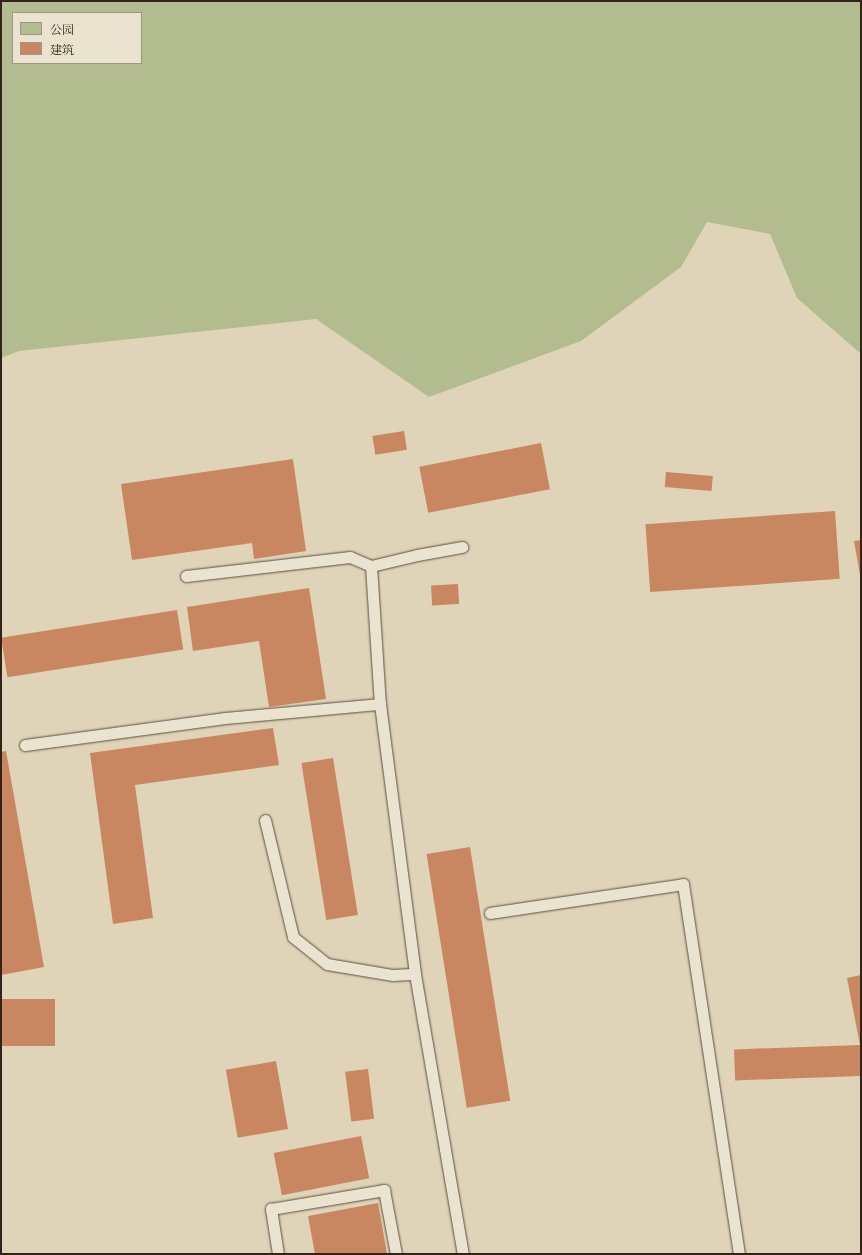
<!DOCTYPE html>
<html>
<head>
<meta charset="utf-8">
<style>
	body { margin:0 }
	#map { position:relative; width:862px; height:1255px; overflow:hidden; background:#dfd4b7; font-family:"IM FELL Great Primer","Noto Serif SC",serif }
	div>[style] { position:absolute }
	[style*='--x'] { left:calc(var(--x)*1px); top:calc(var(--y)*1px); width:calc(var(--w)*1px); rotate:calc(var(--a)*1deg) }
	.green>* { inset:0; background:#b3bc8e }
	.building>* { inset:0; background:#c88760; transform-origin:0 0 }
	.roads { filter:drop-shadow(0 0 1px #5d4e40) drop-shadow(0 0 1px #5d4e40) }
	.lane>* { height:11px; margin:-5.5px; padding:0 5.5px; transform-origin:5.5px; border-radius:5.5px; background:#eae3d0 }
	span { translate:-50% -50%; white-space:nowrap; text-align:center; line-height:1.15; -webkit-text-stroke:3px #eae3d0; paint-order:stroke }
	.frame { position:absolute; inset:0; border:2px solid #322219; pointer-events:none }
	.legend { position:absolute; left:12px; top:12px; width:130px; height:52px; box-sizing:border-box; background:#eae3d0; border:1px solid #a09687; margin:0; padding:5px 7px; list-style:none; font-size:12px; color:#322219 }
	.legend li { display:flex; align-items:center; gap:8px; height:20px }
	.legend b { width:20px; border:1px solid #a09687 }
</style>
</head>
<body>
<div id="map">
	<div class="green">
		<i style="clip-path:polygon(evenodd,1px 1px,861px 1px,861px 354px,797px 298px,770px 234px,707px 222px,681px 267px,581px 341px,429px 397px,316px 319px,19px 351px,1px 358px,1px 1px,13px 13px,141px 13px,141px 63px,13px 63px,13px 13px)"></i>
	</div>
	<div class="building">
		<i style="left:404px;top:431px;width:19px;height:32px;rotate:81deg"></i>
		<i style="left:541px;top:443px;width:47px;height:124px;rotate:79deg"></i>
		<i style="clip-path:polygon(293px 459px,306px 551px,254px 559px,252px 543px,132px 560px,121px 484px)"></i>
		<i style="left:666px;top:472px;width:47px;height:15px;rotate:5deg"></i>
		<i style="left:835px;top:511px;width:68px;height:190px;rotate:86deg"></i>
		<i style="clip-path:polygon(861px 540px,861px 575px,860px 575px,854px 541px)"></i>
		<i style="left:458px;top:584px;width:20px;height:27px;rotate:87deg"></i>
		<i style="clip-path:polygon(309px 588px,326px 699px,269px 707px,259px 641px,193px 651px,187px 607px)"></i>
		<i style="left:177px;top:610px;width:40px;height:178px;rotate:81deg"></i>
		<i style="clip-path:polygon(273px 728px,279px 765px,135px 785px,153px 918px,113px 924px,90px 753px)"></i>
		<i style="clip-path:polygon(6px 751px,44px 967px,1px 975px,1px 752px)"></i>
		<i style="left:333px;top:758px;width:159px;height:32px;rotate:81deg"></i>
		<i style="left:470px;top:847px;width:257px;height:44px;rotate:81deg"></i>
		<i style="clip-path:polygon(861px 975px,861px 1044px,860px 1045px,847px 978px)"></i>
		<i style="left:1px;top:999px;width:54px;height:47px"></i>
		<i style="left:860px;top:1045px;width:31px;height:126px;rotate:88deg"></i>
		<i style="left:276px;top:1061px;width:69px;height:51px;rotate:80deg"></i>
		<i style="left:368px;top:1069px;width:50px;height:23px;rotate:83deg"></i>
		<i style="left:361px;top:1136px;width:43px;height:89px;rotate:79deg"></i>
		<i style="clip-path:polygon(378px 1203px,387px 1254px,315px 1254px,308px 1216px)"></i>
	</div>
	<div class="roads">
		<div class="lane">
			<i style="--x:371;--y:566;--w:47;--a:-13.4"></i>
			<i style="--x:417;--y:555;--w:46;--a:-10.1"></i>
			<i style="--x:186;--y:576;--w:165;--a:-6.6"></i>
			<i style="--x:350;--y:557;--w:23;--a:23"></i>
			<i style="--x:371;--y:566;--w:138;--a:86.3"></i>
			<i style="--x:380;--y:704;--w:272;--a:82.6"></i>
			<i style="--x:415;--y:974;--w:284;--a:80.3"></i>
			<i style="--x:25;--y:745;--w:202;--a:-7.7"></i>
			<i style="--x:225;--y:718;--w:156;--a:-5.2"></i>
			<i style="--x:265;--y:820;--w:120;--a:76.5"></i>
			<i style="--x:293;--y:937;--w:43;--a:38.5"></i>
			<i style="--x:327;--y:964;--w:67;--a:9.5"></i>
			<i style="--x:393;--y:975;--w:22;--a:-3"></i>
			<i style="--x:490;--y:913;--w:195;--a:-8.5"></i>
			<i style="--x:683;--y:884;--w:374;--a:81.4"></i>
			<i style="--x:278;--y:1254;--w:46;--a:-98.8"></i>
			<i style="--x:271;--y:1209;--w:115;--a:-9.5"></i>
			<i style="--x:384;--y:1190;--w:65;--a:79.4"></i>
		</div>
	</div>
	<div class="frame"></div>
	<ul class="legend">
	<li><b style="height:11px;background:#b3bc8e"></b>公园</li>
	<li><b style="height:11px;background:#c88760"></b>建筑</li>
	</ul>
</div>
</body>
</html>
